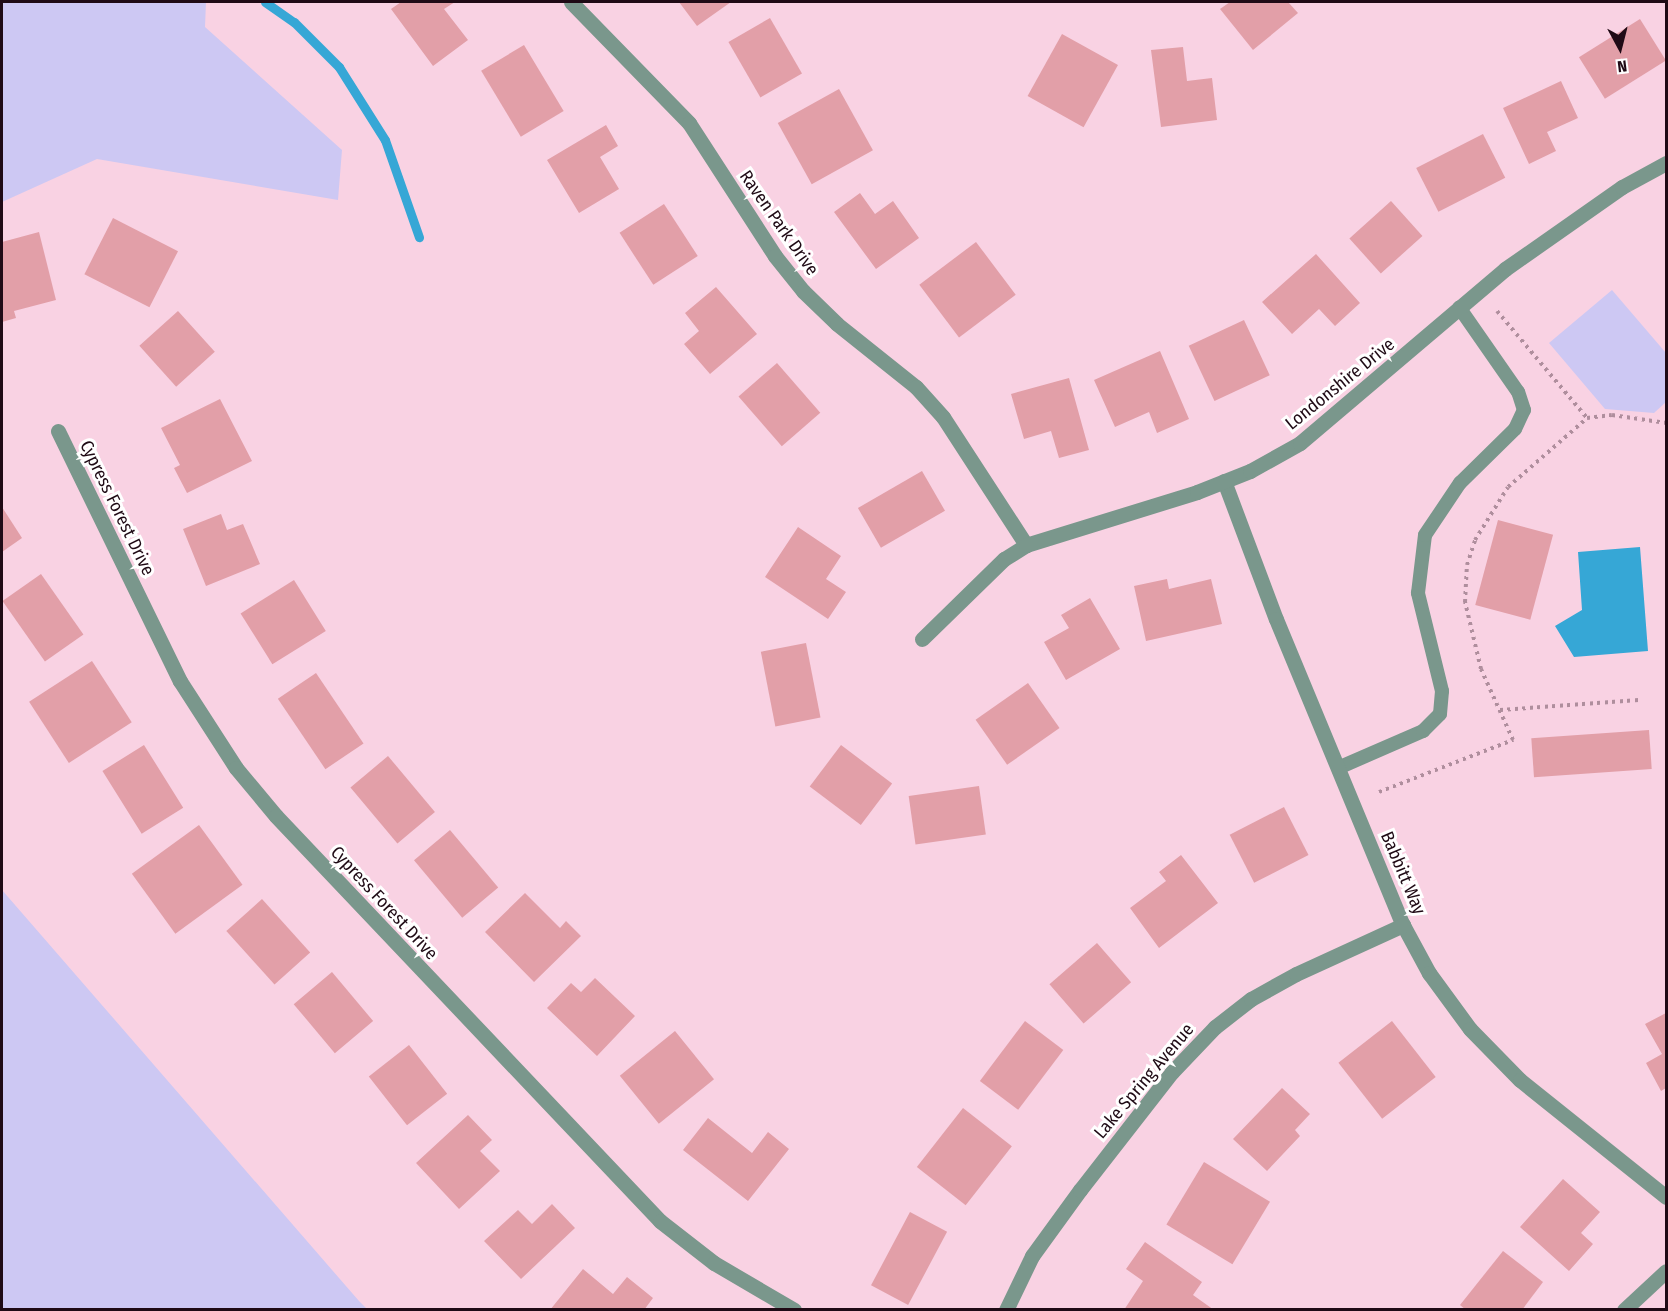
<!DOCTYPE html>
<html>
<head>
<meta charset="utf-8">
<style>
	body { margin:0 }
	#map { position:relative; width:1668px; height:1311px; overflow:hidden; background:#f9d2e3; font-family:"Fira Sans Condensed",sans-serif }
	div>[style] { position:absolute }
	[style*='--x'] { left:calc(var(--x)*1px); top:calc(var(--y)*1px); width:calc(var(--w)*1px); rotate:calc(var(--a)*1deg) }
	.green>* { inset:0; background:#cdc8f3 }
	.water>* { inset:0; background:#36a7d6 }
	.stream>* { height:9px; margin:-4.5px; padding:0 4.5px; transform-origin:4.5px; border-radius:4.5px; background:#36a7d6 }
	.building>* { inset:0; background:#e29fa8; transform-origin:0 0 }
	.path>* { height:4px; margin-top:-2px; transform-origin:0; background:repeating-linear-gradient(90deg,#af8e9d 0 3px,transparent 0 7.5px) }
	.lane>* { height:14px; margin:-7px; padding:0 7px; transform-origin:7px; border-radius:7px; background:#7a978c }
	.street>* { height:15px; margin:-7.5px; padding:0 7.5px; transform-origin:7.5px; border-radius:7.5px; background:#7a978c }
	span { translate:-50% -50%; white-space:nowrap; text-align:center; line-height:1.15; -webkit-text-stroke:6px #fff; paint-order:stroke }
	.street-label { font-size:18px; color:#1f0a15 }
	.frame { position:absolute; inset:0; border:3px solid #1f0a15; pointer-events:none }
	.north { position:absolute; left:1590px; top:18px; width:60px; height:60px; -webkit-text-stroke:4px #fff; paint-order:stroke; rotate:173deg; font-size:16px; font-weight:700; line-height:24px; text-align:center; color:#1f0a15 }
	.north::after { content:''; display:block; margin:auto; width:21px; height:27px; background:#1f0a15; clip-path:polygon(50% 0,100% 100%,50% 72%,0 100%) }
</style>
</head>
<body>
<div id="map">
	<div class="green">
		<i style="clip-path:polygon(2px 2px,206px 2px,205px 27px,342px 150px,338px 200px,97px 159px,2px 202px)"></i>
		<i style="clip-path:polygon(1612px 290px,1666px 353px,1666px 402px,1654px 413px,1605px 409px,1549px 343px)"></i>
		<i style="clip-path:polygon(2px 890px,359px 1301px,367px 1309px,2px 1309px)"></i>
	</div>
	<div class="water">
		<i style="clip-path:polygon(1640px 547px,1648px 651px,1574px 657px,1555px 626px,1582px 610px,1578px 552px)"></i>
	</div>
	<div class="stream">
		<i style="--x:265;--y:2;--w:35;--a:35"></i>
		<i style="--x:294;--y:22;--w:64;--a:45"></i>
		<i style="--x:339;--y:67;--w:86;--a:57.8"></i>
		<i style="--x:385;--y:140;--w:103;--a:70.7"></i>
	</div>
	<div class="building">
		<i style="clip-path:polygon(401px 2px,455px 2px,444px 9px,468px 40px,433px 66px,391px 9px)"></i>
		<i style="clip-path:polygon(679px 2px,731px 2px,697px 26px)"></i>
		<i style="clip-path:polygon(1230px 2px,1288px 2px,1298px 13px,1253px 50px,1220px 9px)"></i>
		<i style="left:770px;top:18px;width:64px;height:48px;rotate:60deg"></i>
		<i style="left:1640px;top:19px;width:49px;height:72px;rotate:58deg"></i>
		<i style="left:1062px;top:34px;width:64px;height:71px;rotate:29deg"></i>
		<i style="left:524px;top:45px;width:77px;height:50px;rotate:59deg"></i>
		<i style="clip-path:polygon(1183px 47px,1187px 81px,1212px 78px,1217px 120px,1161px 127px,1151px 50px)"></i>
		<i style="clip-path:polygon(1561px 81px,1578px 118px,1547px 132px,1556px 151px,1529px 164px,1503px 108px)"></i>
		<i style="left:839px;top:89px;width:70px;height:70px;rotate:61deg"></i>
		<i style="clip-path:polygon(606px 125px,618px 146px,600px 157px,619px 189px,579px 213px,547px 160px)"></i>
		<i style="left:1483px;top:134px;width:49px;height:75px;rotate:63deg"></i>
		<i style="clip-path:polygon(860px 193px,875px 214px,893px 201px,919px 238px,876px 269px,834px 212px)"></i>
		<i style="left:1391px;top:201px;width:47px;height:56px;rotate:48deg"></i>
		<i style="left:664px;top:204px;width:62px;height:53px;rotate:57deg"></i>
		<i style="left:113px;top:218px;width:73px;height:63px;rotate:27deg"></i>
		<i style="clip-path:polygon(39px 232px,56px 300px,14px 311px,16px 318px,2px 322px,2px 242px)"></i>
		<i style="left:976px;top:242px;width:66px;height:71px;rotate:53deg"></i>
		<i style="clip-path:polygon(1316px 254px,1360px 303px,1335px 326px,1319px 309px,1292px 334px,1262px 302px)"></i>
		<i style="clip-path:polygon(716px 287px,757px 334px,710px 374px,684px 344px,699px 331px,685px 313px)"></i>
		<i style="left:178px;top:311px;width:55px;height:52px;rotate:48deg"></i>
		<i style="left:1244px;top:320px;width:61px;height:61px;rotate:65deg"></i>
		<i style="clip-path:polygon(1160px 351px,1189px 419px,1157px 433px,1149px 412px,1115px 427px,1094px 380px)"></i>
		<i style="left:777px;top:363px;width:66px;height:51px;rotate:49deg"></i>
		<i style="clip-path:polygon(1069px 378px,1089px 450px,1059px 458px,1051px 431px,1024px 439px,1011px 394px)"></i>
		<i style="clip-path:polygon(220px 399px,252px 461px,187px 493px,174px 468px,180px 465px,161px 428px)"></i>
		<i style="left:922px;top:471px;width:46px;height:74px;rotate:60deg"></i>
		<i style="clip-path:polygon(2px 507px,22px 538px,2px 552px)"></i>
		<i style="clip-path:polygon(221px 514px,227px 530px,243px 524px,260px 564px,206px 586px,183px 529px)"></i>
		<i style="left:1498px;top:520px;width:57px;height:88px;rotate:15deg"></i>
		<i style="clip-path:polygon(798px 527px,841px 556px,826px 579px,846px 592px,828px 619px,765px 577px)"></i>
		<i style="left:41px;top:574px;width:74px;height:47px;rotate:55deg"></i>
		<i style="clip-path:polygon(1167px 579px,1169px 589px,1211px 579px,1222px 624px,1146px 641px,1134px 586px)"></i>
		<i style="left:294px;top:580px;width:60px;height:63px;rotate:58deg"></i>
		<i style="clip-path:polygon(1090px 598px,1120px 649px,1066px 680px,1044px 642px,1069px 628px,1061px 615px)"></i>
		<i style="left:806px;top:643px;width:76px;height:46px;rotate:79deg"></i>
		<i style="left:92px;top:661px;width:73px;height:75px;rotate:57deg"></i>
		<i style="left:316px;top:673px;width:85px;height:46px;rotate:56deg"></i>
		<i style="left:1028px;top:683px;width:55px;height:64px;rotate:55deg"></i>
		<i style="left:1649px;top:730px;width:39px;height:118px;rotate:86deg"></i>
		<i style="left:144px;top:745px;width:74px;height:49px;rotate:58deg"></i>
		<i style="left:841px;top:745px;width:64px;height:52px;rotate:37deg"></i>
		<i style="left:388px;top:756px;width:73px;height:49px;rotate:50deg"></i>
		<i style="left:979px;top:786px;width:49px;height:71px;rotate:82deg"></i>
		<i style="left:1284px;top:807px;width:54px;height:61px;rotate:63deg"></i>
		<i style="left:199px;top:825px;width:74px;height:83px;rotate:54deg"></i>
		<i style="left:450px;top:830px;width:75px;height:47px;rotate:50deg"></i>
		<i style="clip-path:polygon(1181px 855px,1218px 903px,1159px 948px,1130px 908px,1166px 881px,1159px 872px)"></i>
		<i style="clip-path:polygon(525px 893px,560px 928px,566px 921px,581px 936px,534px 982px,485px 932px)"></i>
		<i style="left:262px;top:899px;width:72px;height:48px;rotate:48deg"></i>
		<i style="left:1097px;top:943px;width:52px;height:63px;rotate:49deg"></i>
		<i style="left:332px;top:972px;width:64px;height:50px;rotate:50deg"></i>
		<i style="clip-path:polygon(595px 978px,635px 1016px,597px 1056px,547px 1008px,571px 983px,581px 992px)"></i>
		<i style="clip-path:polygon(1666px 1013px,1666px 1088px,1661px 1091px,1646px 1063px,1662px 1054px,1645px 1024px)"></i>
		<i style="left:1025px;top:1021px;width:48px;height:75px;rotate:37deg"></i>
		<i style="left:1392px;top:1021px;width:71px;height:68px;rotate:52deg"></i>
		<i style="left:675px;top:1031px;width:62px;height:71px;rotate:51deg"></i>
		<i style="left:409px;top:1045px;width:62px;height:51px;rotate:52deg"></i>
		<i style="clip-path:polygon(1282px 1088px,1310px 1114px,1295px 1130px,1300px 1136px,1267px 1171px,1233px 1139px)"></i>
		<i style="left:963px;top:1108px;width:62px;height:75px;rotate:38deg"></i>
		<i style="clip-path:polygon(468px 1115px,492px 1140px,480px 1151px,500px 1171px,459px 1209px,416px 1163px)"></i>
		<i style="clip-path:polygon(708px 1118px,752px 1153px,768px 1132px,789px 1149px,748px 1201px,683px 1150px)"></i>
		<i style="left:1204px;top:1162px;width:77px;height:73px;rotate:31deg"></i>
		<i style="clip-path:polygon(1563px 1179px,1600px 1212px,1581px 1233px,1593px 1244px,1569px 1271px,1520px 1227px)"></i>
		<i style="clip-path:polygon(552px 1204px,575px 1228px,521px 1279px,484px 1241px,518px 1210px,532px 1224px)"></i>
		<i style="left:910px;top:1212px;width:42px;height:83px;rotate:28deg"></i>
		<i style="clip-path:polygon(1145px 1242px,1202px 1282px,1193px 1295px,1214px 1310px,1124px 1310px,1143px 1281px,1126px 1269px)"></i>
		<i style="clip-path:polygon(1503px 1251px,1543px 1282px,1522px 1310px,1466px 1310px,1460px 1305px)"></i>
		<i style="clip-path:polygon(583px 1269px,613px 1294px,627px 1277px,653px 1298px,644px 1310px,550px 1310px)"></i>
	</div>
	<div class="path">
		<i style="--x:1497;--y:311;--w:140;--a:49.9"></i>
		<i style="--x:1500;--y:710;--w:139;--a:-4.1"></i>
		<i style="--x:1379;--y:792;--w:144;--a:-21.2"></i>
		<i style="--x:1513;--y:740;--w:78;--a:-114.3"></i>
		<i style="--x:1481;--y:669;--w:69;--a:-103.4"></i>
		<i style="--x:1465;--y:602;--w:37;--a:-87"></i>
		<i style="--x:1467;--y:565;--w:26;--a:-72"></i>
		<i style="--x:1475;--y:540;--w:62;--a:-58.1"></i>
		<i style="--x:1508;--y:487;--w:105;--a:-41.1"></i>
		<i style="--x:1587;--y:418;--w:25;--a:-7"></i>
		<i style="--x:1612;--y:415;--w:55;--a:8.4"></i>
	</div>
	<div class="lane">
		<i style="--x:1338;--y:768;--w:93;--a:-23.5"></i>
		<i style="--x:1423;--y:731;--w:24;--a:-45"></i>
		<i style="--x:1440;--y:714;--w:23;--a:-85"></i>
		<i style="--x:1442;--y:691;--w:101;--a:-103.8"></i>
		<i style="--x:1418;--y:593;--w:58;--a:-83.1"></i>
		<i style="--x:1425;--y:535;--w:63;--a:-56.1"></i>
		<i style="--x:1460;--y:483;--w:77;--a:-44.5"></i>
		<i style="--x:1515;--y:429;--w:21;--a:-65"></i>
		<i style="--x:1524;--y:410;--w:19;--a:-108"></i>
		<i style="--x:1518;--y:392;--w:103;--a:-124.8"></i>
	</div>
	<div class="street">
		<i style="--x:571;--y:2;--w:169;--a:45.7"></i>
		<i style="--x:689;--y:123;--w:158;--a:57.1"></i>
		<i style="--x:775;--y:256;--w:45;--a:51.3"></i>
		<i style="--x:803;--y:291;--w:47;--a:44.1"></i>
		<i style="--x:837;--y:324;--w:101;--a:38.6"></i>
		<i style="--x:916;--y:387;--w:40;--a:48"></i>
		<i style="--x:943;--y:417;--w:153;--a:57"></i>
		<i style="--x:58;--y:431;--w:278;--a:64"></i>
		<i style="--x:180;--y:681;--w:103;--a:57.2"></i>
		<i style="--x:236;--y:768;--w:62;--a:50.2"></i>
		<i style="--x:276;--y:816;--w:558;--a:46.52"></i>
		<i style="--x:660;--y:1221;--w:68;--a:37.9"></i>
		<i style="--x:714;--y:1263;--w:93;--a:30.4"></i>
		<i style="--x:1224;--y:481;--w:147;--a:69.4"></i>
		<i style="--x:1276;--y:619;--w:331;--a:67.5"></i>
		<i style="--x:1403;--y:925;--w:55;--a:61.6"></i>
		<i style="--x:1429;--y:973;--w:69;--a:53.8"></i>
		<i style="--x:1470;--y:1029;--w:71;--a:45.6"></i>
		<i style="--x:1520;--y:1080;--w:187;--a:38.7"></i>
		<i style="--x:922;--y:639;--w:115;--a:-44.3"></i>
		<i style="--x:1004;--y:559;--w:26;--a:-32"></i>
		<i style="--x:1026;--y:545;--w:179;--a:-17.2"></i>
		<i style="--x:1197;--y:492;--w:57;--a:-21.6"></i>
		<i style="--x:1250;--y:471;--w:57;--a:-29.2"></i>
		<i style="--x:1300;--y:443;--w:269;--a:-40.3"></i>
		<i style="--x:1505;--y:269;--w:143;--a:-35"></i>
		<i style="--x:1622;--y:187;--w:50;--a:-28.6"></i>
		<i style="--x:1006;--y:1310;--w:60;--a:-64.3"></i>
		<i style="--x:1032;--y:1256;--w:82;--a:-54"></i>
		<i style="--x:1080;--y:1190;--w:150;--a:-52.1"></i>
		<i style="--x:1172;--y:1072;--w:62;--a:-46.3"></i>
		<i style="--x:1215;--y:1027;--w:46;--a:-37.9"></i>
		<i style="--x:1251;--y:999;--w:51;--a:-29.1"></i>
		<i style="--x:1296;--y:974;--w:118;--a:-24.6"></i>
		<i style="--x:1624;--y:1310;--w:57;--a:-42.9"></i>
	</div>
	<div class="street-label">
		<span style="left:779px;top:223px;rotate:55deg">Raven Park Drive</span>
		<span style="left:1340px;top:384px;rotate:-39deg">Londonshire Drive</span>
		<span style="left:117px;top:508px;rotate:64deg">Cypress Forest Drive</span>
		<span style="left:1403px;top:873px;rotate:67deg">Babbitt Way</span>
		<span style="left:384px;top:903px;rotate:47deg">Cypress Forest Drive</span>
		<span style="left:1144px;top:1081px;rotate:-50deg">Lake Spring Avenue</span>
	</div>
	<div class="frame"></div>
	<div class="north">N</div>
</div>
</body>
</html>
